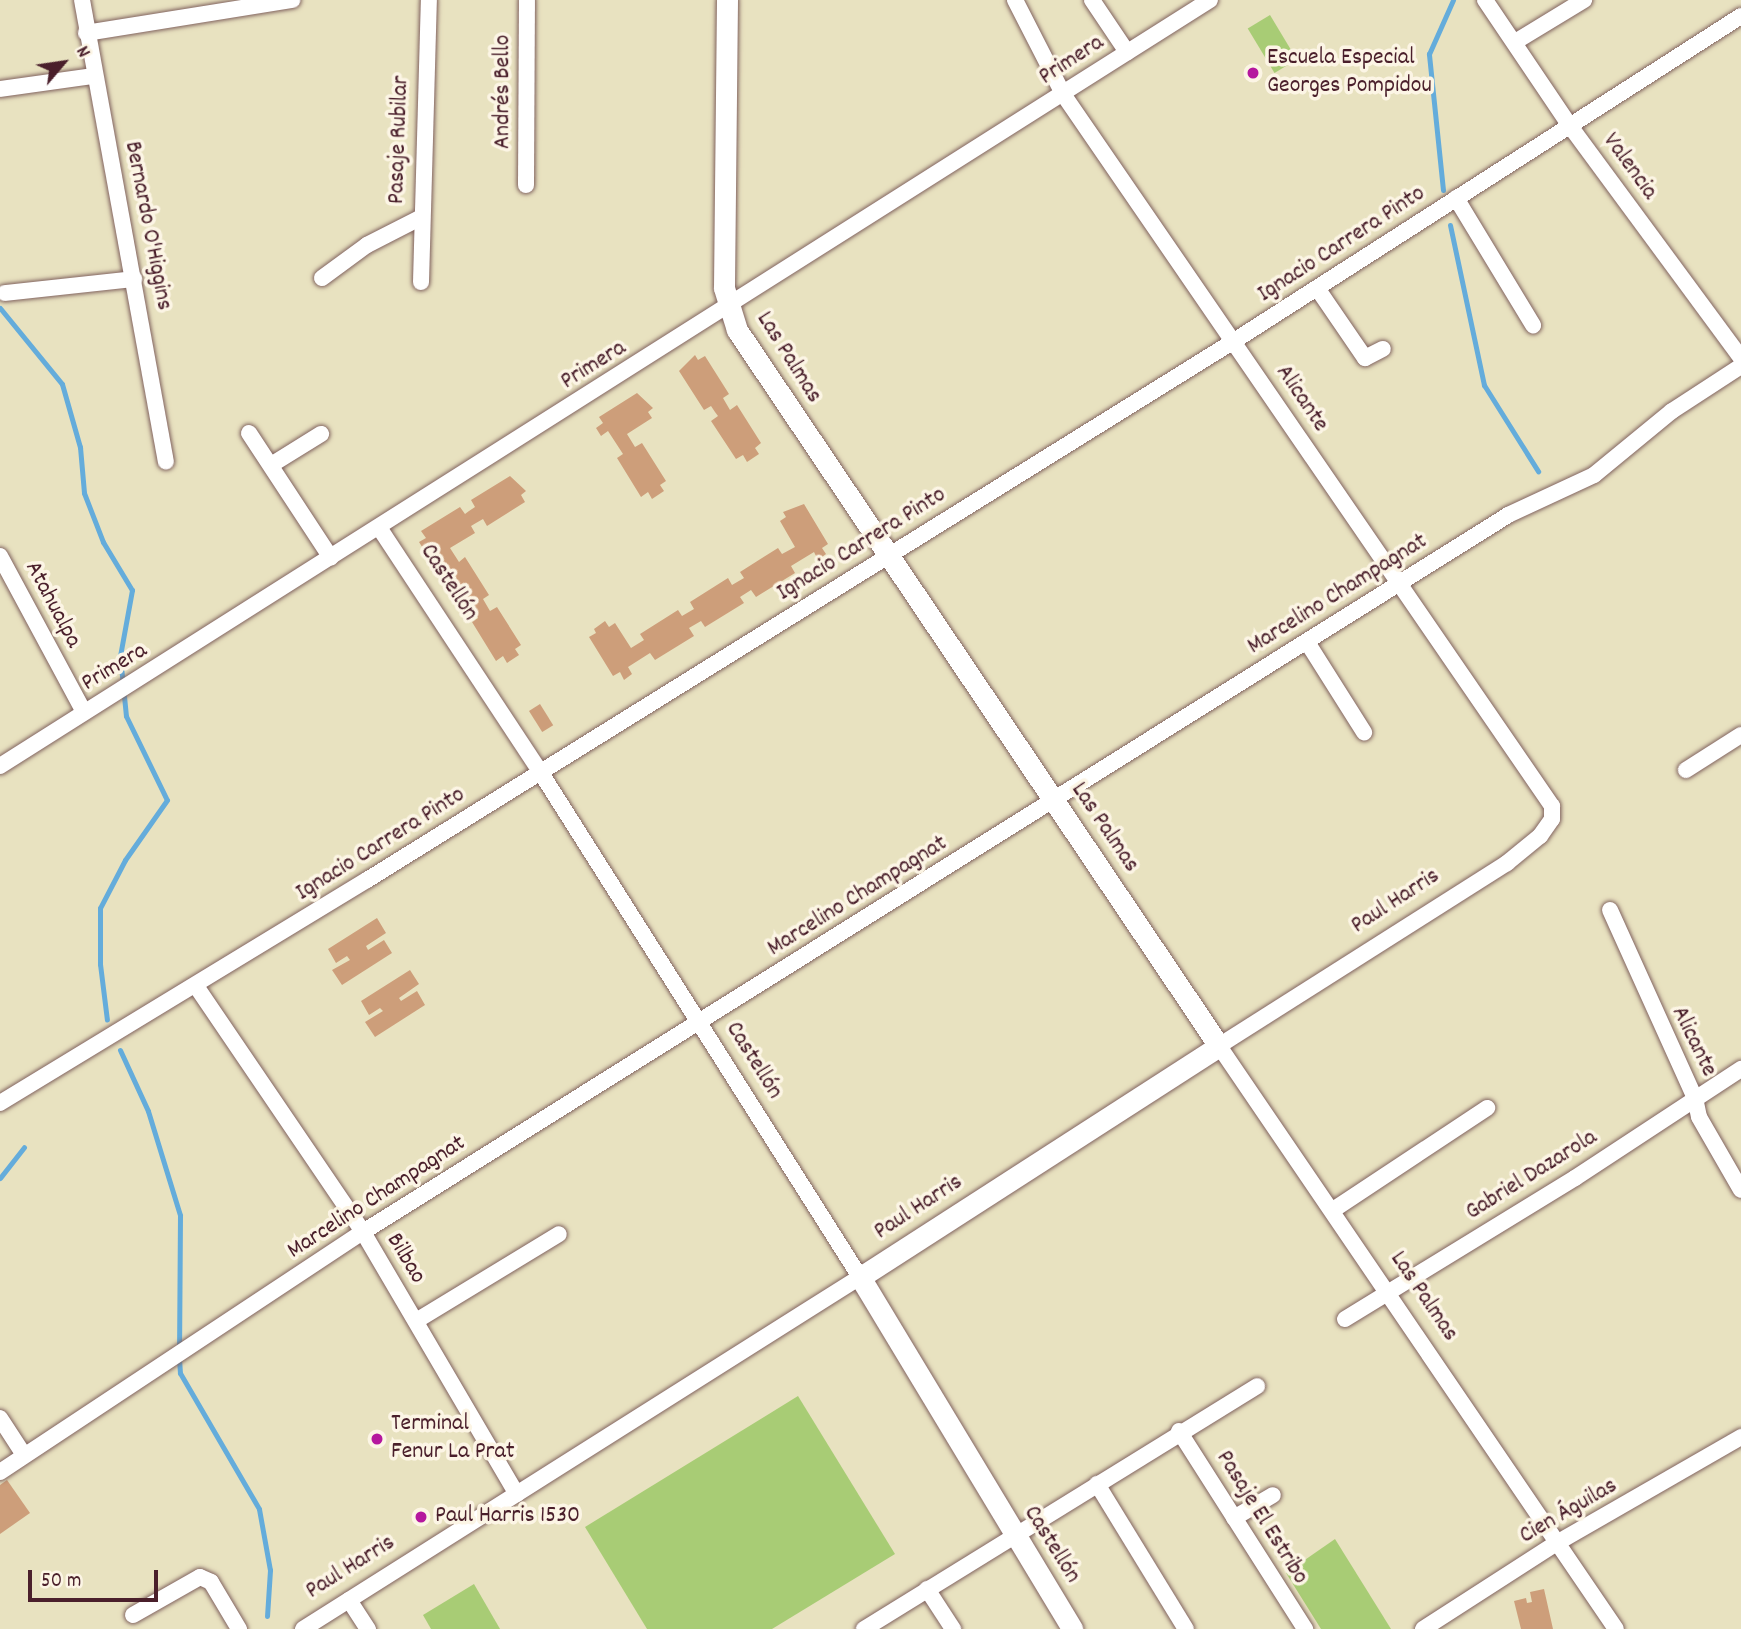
<!DOCTYPE html>
<html>
<head>
<meta charset="utf-8">
<style>
	body { margin:0 }
	#map { position:relative; width:1741px; height:1629px; overflow:hidden; background:#e8e2c0; font-family:Dekko,sans-serif }
	div>[style] { position:absolute }
	[style*='--x'] { left:calc(var(--x)*1px); top:calc(var(--y)*1px); width:calc(var(--w)*1px); rotate:calc(var(--a)*1deg) }
	.green>* { inset:0; background:#a8cc75; transform-origin:0 0 }
	.stream>* { height:5px; margin:-2.5px; padding:0 2.5px; transform-origin:2.5px; border-radius:2.5px; background:#64acdb }
	.building>* { inset:0; background:#cd9e7a; transform-origin:0 0 }
	.roads { filter:drop-shadow(0 0 2px #81635f) drop-shadow(0 0 2px #81635f) }
	.minor>* { height:16px; margin:-8px; padding:0 8px; transform-origin:8px; border-radius:8px; background:#fff }
	.major>* { height:21px; margin:-10.5px; padding:0 10.5px; transform-origin:10.5px; border-radius:10.5px; background:#fff }
	.dots>* { width:19px; height:19px; translate:-50% -50%; box-sizing:border-box; border:4px solid #fcf5e5; border-radius:50% }
	span { translate:-50% -50%; white-space:nowrap; text-align:center; line-height:1.15; -webkit-text-stroke:7px #fcf5e5; paint-order:stroke }
	.poi-label { font-size:24px; color:#4a1f2b }
	.left { translate:0 -50%; text-align:left }
	.street-label { font-size:24px; color:#4a1f2b }
	.north { position:absolute; left:28px; top:28px; width:70px; height:70px; -webkit-text-stroke:5px #fcf5e5; paint-order:stroke; rotate:61deg; font-size:19px; font-weight:700; line-height:28px; text-align:center; color:#4a1f2b }
	.north::after { content:''; display:block; margin:auto; width:24px; height:32px; background:#4a1f2b; clip-path:polygon(50% 0,100% 100%,50% 72%,0 100%) }
	.scale { position:absolute; left:28px; top:1570px; width:130px; height:32px; box-sizing:border-box; border:4px solid #4a1f2b; border-top:0; padding-left:9px; font-size:21px; line-height:24px; white-space:nowrap; color:#4a1f2b; -webkit-text-stroke:5px #fcf5e5; paint-order:stroke }
</style>
</head>
<body>
<div id="map">
	<div class="green">
		<i style="left:1270px;top:15px;width:52px;height:26px;rotate:59deg"></i>
		<i style="clip-path:polygon(798px 1396px,895px 1554px,772px 1629px,647px 1629px,585px 1527px)"></i>
		<i style="clip-path:polygon(1335px 1539px,1391px 1629px,1321px 1629px,1286px 1573px)"></i>
		<i style="clip-path:polygon(474px 1584px,500px 1629px,431px 1629px,423px 1615px)"></i>
	</div>
	<div class="stream">
		<i style="--x:1443;--y:190;--w:137;--a:-95.9"></i>
		<i style="--x:1429;--y:54;--w:59;--a:-66"></i>
		<i style="--x:1450;--y:225;--w:164;--a:78"></i>
		<i style="--x:1484;--y:385;--w:102;--a:57.9"></i>
		<i style="--x:0;--y:308;--w:98;--a:50.8"></i>
		<i style="--x:62;--y:384;--w:66;--a:74.1"></i>
		<i style="--x:80;--y:447;--w:46;--a:85"></i>
		<i style="--x:84;--y:493;--w:53;--a:68.8"></i>
		<i style="--x:103;--y:542;--w:56;--a:58.9"></i>
		<i style="--x:132;--y:590;--w:67;--a:100.3"></i>
		<i style="--x:120;--y:656;--w:60;--a:84.3"></i>
		<i style="--x:126;--y:716;--w:93;--a:64"></i>
		<i style="--x:167;--y:800;--w:73;--a:125"></i>
		<i style="--x:125;--y:860;--w:54;--a:117.5"></i>
		<i style="--x:100;--y:908;--w:56;--a:90"></i>
		<i style="--x:100;--y:964;--w:56;--a:82.9"></i>
		<i style="--x:120;--y:1050;--w:67;--a:65.3"></i>
		<i style="--x:148;--y:1111;--w:109;--a:72.9"></i>
		<i style="--x:180;--y:1215;--w:134;--a:90.4"></i>
		<i style="--x:0;--y:1178;--w:39;--a:-52"></i>
		<i style="--x:179;--y:1359;--w:14;--a:86"></i>
		<i style="--x:180;--y:1373;--w:157;--a:59.8"></i>
		<i style="--x:259;--y:1509;--w:62;--a:79.8"></i>
		<i style="--x:270;--y:1570;--w:46;--a:93.7"></i>
	</div>
	<div class="building">
		<i style="clip-path:polygon(695px 355px,698px 360px,705px 356px,729px 394px,723px 398px,730px 410px,737px 405px,761px 443px,755px 448px,759px 454px,747px 462px,743px 455px,736px 459px,711px 421px,718px 416px,715px 412px,711px 406px,704px 410px,679px 371px)"></i>
		<i style="clip-path:polygon(637px 393px,653px 408px,648px 412px,652px 418px,627px 434px,635px 447px,642px 443px,666px 481px,660px 485px,664px 491px,652px 499px,648px 492px,641px 497px,617px 458px,623px 454px,608px 431px,601px 436px,596px 428px,603px 423px,599px 417px)"></i>
		<i style="clip-path:polygon(510px 476px,526px 491px,521px 495px,525px 502px,487px 526px,483px 519px,476px 523px,471px 526px,475px 533px,450px 548px,459px 562px,465px 557px,489px 595px,483px 599px,490px 611px,497px 607px,521px 645px,515px 649px,519px 655px,507px 663px,503px 656px,496px 661px,472px 622px,478px 618px,471px 607px,464px 611px,439px 572px,446px 568px,431px 546px,424px 550px,419px 542px,426px 538px,421px 531px,460px 507px,465px 514px,469px 511px,475px 507px,471px 500px)"></i>
		<i style="clip-path:polygon(804px 504px,828px 544px,822px 548px,826px 554px,818px 560px,814px 552px,791px 566px,795px 573px,756px 597px,751px 590px,740px 597px,744px 603px,705px 627px,701px 621px,689px 628px,694px 636px,655px 660px,650px 653px,628px 667px,632px 674px,624px 680px,620px 672px,613px 676px,589px 637px,596px 633px,594px 629px,605px 621px,609px 627px,615px 623px,631px 648px,644px 640px,640px 634px,678px 610px,682px 616px,694px 609px,690px 602px,728px 578px,732px 585px,744px 578px,740px 572px,778px 548px,782px 554px,795px 547px,780px 521px,786px 517px,783px 512px)"></i>
		<i style="left:540px;top:704px;width:25px;height:13px;rotate:58deg"></i>
		<i style="clip-path:polygon(377px 918px,386px 933px,366px 946px,368px 950px,384px 940px,392px 953px,342px 985px,332px 970px,350px 960px,347px 956px,336px 963px,328px 949px)"></i>
		<i style="clip-path:polygon(410px 970px,419px 984px,399px 998px,401px 1001px,417px 991px,425px 1005px,375px 1037px,365px 1022px,383px 1011px,380px 1008px,369px 1015px,361px 1001px)"></i>
		<i style="clip-path:polygon(7px 1480px,30px 1513px,0 1534px,0 1485px)"></i>
		<i style="clip-path:polygon(1544px 1589px,1553px 1629px,1521px 1629px,1514px 1601px,1526px 1598px,1527px 1603px,1532px 1602px,1530px 1592px)"></i>
	</div>
	<div class="roads">
		<div class="minor">
			<i style="--x:82;--y:0;--w:469;--a:79.7"></i>
			<i style="--x:1015;--y:0;--w:106;--a:62.9"></i>
			<i style="--x:1063;--y:94;--w:864;--a:55.52"></i>
			<i style="--x:1552;--y:806;--w:13;--a:90"></i>
			<i style="--x:1552;--y:819;--w:21;--a:125"></i>
			<i style="--x:1540;--y:836;--w:43;--a:140.7"></i>
			<i style="--x:1507;--y:863;--w:341;--a:147.6"></i>
			<i style="--x:1219;--y:1046;--w:705;--a:55.75"></i>
			<i style="--x:1092;--y:0;--w:63;--a:56.1"></i>
			<i style="--x:1485;--y:0;--w:152;--a:56"></i>
			<i style="--x:1570;--y:126;--w:288;--a:53.6"></i>
			<i style="--x:86;--y:33;--w:209;--a:-9.1"></i>
			<i style="--x:1515;--y:42;--w:81;--a:-31.3"></i>
			<i style="--x:0;--y:89;--w:94;--a:-8"></i>
			<i style="--x:526;--y:185;--w:185;--a:-89.7"></i>
			<i style="--x:1456;--y:198;--w:149;--a:58.8"></i>
			<i style="--x:322;--y:278;--w:56;--a:-36.3"></i>
			<i style="--x:367;--y:245;--w:59;--a:-27"></i>
			<i style="--x:421;--y:282;--w:282;--a:-88.4"></i>
			<i style="--x:1317;--y:288;--w:85;--a:55.6"></i>
			<i style="--x:1365;--y:358;--w:20;--a:-27"></i>
			<i style="--x:5;--y:293;--w:130;--a:-6.2"></i>
			<i style="--x:249;--y:433;--w:149;--a:56.7"></i>
			<i style="--x:271;--y:465;--w:59;--a:-31.8"></i>
			<i style="--x:0;--y:556;--w:177;--a:61.7"></i>
			<i style="--x:1307;--y:642;--w:107;--a:57.7"></i>
			<i style="--x:0;--y:766;--w:1432;--a:-32.34"></i>
			<i style="--x:1686;--y:770;--w:65;--a:-32.5"></i>
			<i style="--x:1610;--y:910;--w:206;--a:65.7"></i>
			<i style="--x:1695;--y:1098;--w:19;--a:78"></i>
			<i style="--x:1699;--y:1117;--w:84;--a:60.1"></i>
			<i style="--x:196;--y:986;--w:297;--a:55.8"></i>
			<i style="--x:363;--y:1232;--w:304;--a:59.6"></i>
			<i style="--x:0;--y:1103;--w:429;--a:-31.3"></i>
			<i style="--x:367;--y:880;--w:1021;--a:-31.87"></i>
			<i style="--x:1234;--y:341;--w:602;--a:-32.66"></i>
			<i style="--x:1333;--y:1210;--w:185;--a:-33.5"></i>
			<i style="--x:1345;--y:1319;--w:270;--a:-31.5"></i>
			<i style="--x:1575;--y:1178;--w:199;--a:-33.3"></i>
			<i style="--x:416;--y:1321;--w:167;--a:-31.3"></i>
			<i style="--x:0;--y:1418;--w:44;--a:57"></i>
			<i style="--x:1179;--y:1431;--w:235;--a:57.5"></i>
			<i style="--x:0;--y:1472;--w:435;--a:-33.5"></i>
			<i style="--x:363;--y:1232;--w:1351;--a:-32.05"></i>
			<i style="--x:1508;--y:515;--w:95;--a:-24.9"></i>
			<i style="--x:1594;--y:475;--w:101;--a:-39.4"></i>
			<i style="--x:1672;--y:411;--w:82;--a:-33.1"></i>
			<i style="--x:1097;--y:1484;--w:170;--a:58.5"></i>
			<i style="--x:1234;--y:1518;--w:45;--a:-30.5"></i>
			<i style="--x:927;--y:1589;--w:48;--a:57"></i>
			<i style="--x:349;--y:1600;--w:35;--a:57"></i>
			<i style="--x:133;--y:1615;--w:77;--a:-29.6"></i>
			<i style="--x:200;--y:1577;--w:12;--a:24"></i>
			<i style="--x:211;--y:1582;--w:55;--a:59.2"></i>
			<i style="--x:303;--y:1629;--w:659;--a:-32.29"></i>
			<i style="--x:860;--y:1277;--w:596;--a:-122.33"></i>
			<i style="--x:541;--y:773;--w:292;--a:-123.4"></i>
			<i style="--x:864;--y:1629;--w:462;--a:-31.7"></i>
			<i style="--x:1423;--y:1629;--w:157;--a:-32.8"></i>
			<i style="--x:1555;--y:1544;--w:215;--a:-29.9"></i>
		</div>
		<div class="major">
			<i style="--x:727;--y:0;--w:288;--a:90.6"></i>
			<i style="--x:724;--y:288;--w:44;--a:72.8"></i>
			<i style="--x:737;--y:330;--w:863;--a:56.05"></i>
			<i style="--x:1219;--y:1046;--w:427;--a:147.2"></i>
			<i style="--x:860;--y:1277;--w:411;--a:58.9"></i>
		</div>
	</div>
	<div class="dots">
		<i style="left:1253px;top:73px;background:#b5179e"></i>
		<i style="left:377px;top:1439px;background:#b5179e"></i>
		<i style="left:421px;top:1517px;background:#b5179e"></i>
	</div>
	<div class="poi-label">
		<span class="left" style="left:1267px;top:73px">Escuela Especial<br>Georges Pompidou</span>
		<span class="left" style="left:391px;top:1439px">Terminal<br>Fenur La Prat</span>
		<span class="left" style="left:435px;top:1517px">Paul Harris 1530</span>
	</div>
	<div class="street-label">
		<span style="left:1072px;top:61px;rotate:-33deg">Primera</span>
		<span style="left:504px;top:92px;rotate:-90deg">Andrés Bello</span>
		<span style="left:400px;top:140px;rotate:-88deg">Pasaje Rubilar</span>
		<span style="left:1629px;top:167px;rotate:54deg">Valencia</span>
		<span style="left:147px;top:226px;rotate:79deg">Bernardo O'Higgins</span>
		<span style="left:1342px;top:245px;rotate:-33deg">Ignacio Carrera Pinto</span>
		<span style="left:788px;top:358px;rotate:58deg">Las Palmas</span>
		<span style="left:594px;top:366px;rotate:-32deg">Primera</span>
		<span style="left:1301px;top:399px;rotate:56deg">Alicante</span>
		<span style="left:862px;top:545px;rotate:-32deg">Ignacio Carrera Pinto</span>
		<span style="left:448px;top:583px;rotate:57deg">Castellón</span>
		<span style="left:1338px;top:595px;rotate:-32deg">Marcelino Champagnat</span>
		<span style="left:52px;top:605px;rotate:62deg">Atahualpa</span>
		<span style="left:115px;top:668px;rotate:-31deg">Primera</span>
		<span style="left:1104px;top:828px;rotate:56deg">Las Palmas</span>
		<span style="left:381px;top:845px;rotate:-32deg">Ignacio Carrera Pinto</span>
		<span style="left:858px;top:897px;rotate:-32deg">Marcelino Champagnat</span>
		<span style="left:1396px;top:902px;rotate:-33deg">Paul Harris</span>
		<span style="left:1693px;top:1042px;rotate:64deg">Alicante</span>
		<span style="left:753px;top:1061px;rotate:58deg">Castellón</span>
		<span style="left:1532px;top:1176px;rotate:-32deg">Gabriel Dazarola</span>
		<span style="left:377px;top:1198px;rotate:-33deg">Marcelino Champagnat</span>
		<span style="left:919px;top:1208px;rotate:-33deg">Paul Harris</span>
		<span style="left:405px;top:1259px;rotate:59deg">Bilbao</span>
		<span style="left:1423px;top:1297px;rotate:56deg">Las Palmas</span>
		<span style="left:1569px;top:1512px;rotate:-30deg">Cien Águilas</span>
		<span style="left:1261px;top:1518px;rotate:58deg">Pasaje El Estribo</span>
		<span style="left:1051px;top:1545px;rotate:58deg">Castellón</span>
		<span style="left:351px;top:1568px;rotate:-32deg">Paul Harris</span>
	</div>
	<div class="north">N</div>
	<div class="scale">50 m</div>
</div>
</body>
</html>
